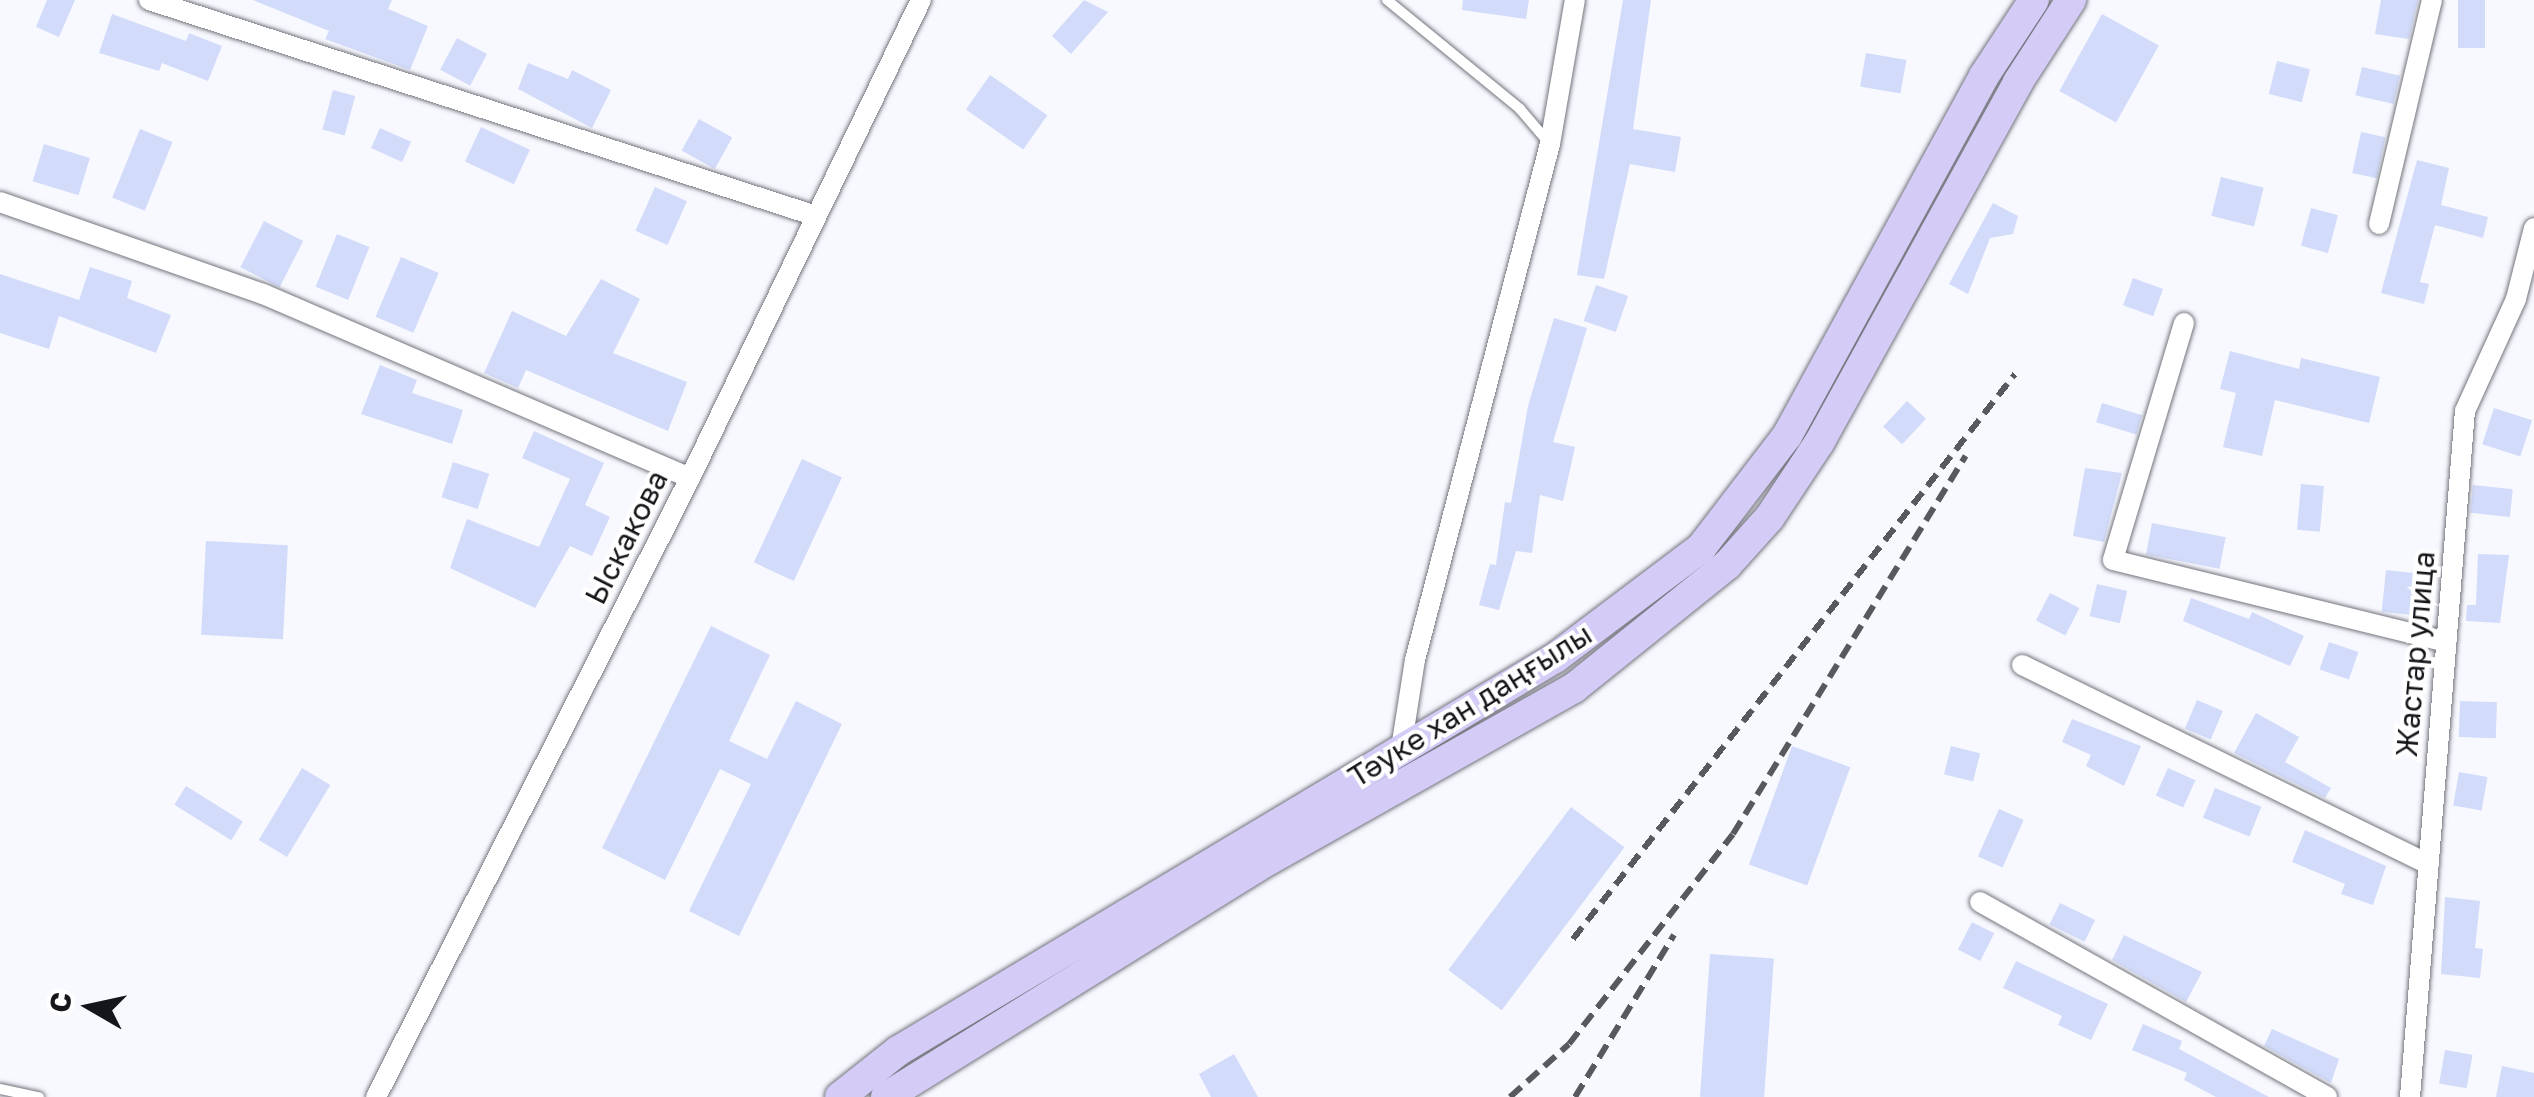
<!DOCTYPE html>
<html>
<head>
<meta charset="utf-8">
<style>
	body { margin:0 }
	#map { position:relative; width:2534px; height:1097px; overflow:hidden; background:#f8f9ff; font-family:"Golos Text",sans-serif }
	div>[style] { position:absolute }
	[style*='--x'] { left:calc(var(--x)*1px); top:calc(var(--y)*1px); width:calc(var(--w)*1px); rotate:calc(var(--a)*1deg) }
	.building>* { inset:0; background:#d2dbfa; transform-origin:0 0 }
	.roads { filter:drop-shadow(0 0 2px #73757d) drop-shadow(0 0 2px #73757d) }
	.service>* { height:10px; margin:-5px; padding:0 5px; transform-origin:5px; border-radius:5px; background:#fff }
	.minor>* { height:20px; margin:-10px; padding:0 10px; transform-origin:10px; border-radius:10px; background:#fff }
	.primary>* { height:30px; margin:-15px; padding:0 15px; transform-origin:15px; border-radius:15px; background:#d4cbf6 }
	.rail>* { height:6px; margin-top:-3px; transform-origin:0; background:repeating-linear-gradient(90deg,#58595d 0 15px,transparent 0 23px) }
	span { translate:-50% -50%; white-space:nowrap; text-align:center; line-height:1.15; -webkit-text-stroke:8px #fff; paint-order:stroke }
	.street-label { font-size:30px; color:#151619 }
	.north { position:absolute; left:40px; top:957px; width:100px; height:100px; -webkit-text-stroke:8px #fff; paint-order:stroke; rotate:279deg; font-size:28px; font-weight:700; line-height:40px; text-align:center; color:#151619 }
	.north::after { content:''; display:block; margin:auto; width:35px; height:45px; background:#151619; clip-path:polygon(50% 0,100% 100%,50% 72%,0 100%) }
</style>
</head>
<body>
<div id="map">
	<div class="building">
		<i style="clip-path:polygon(47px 0,75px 0,59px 37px,36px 27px)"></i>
		<i style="clip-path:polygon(253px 0,392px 0,388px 9px,428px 26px,410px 70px,325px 39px,329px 31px)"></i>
		<i style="clip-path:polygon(1084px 0,1108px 12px,1071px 54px,1052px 36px)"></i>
		<i style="clip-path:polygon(1463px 0,1529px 0,1526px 19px,1462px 10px)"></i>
		<i style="clip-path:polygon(1623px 0,1651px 0,1633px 129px,1681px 137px,1675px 172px,1630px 164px,1604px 279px,1577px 275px)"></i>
		<i style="clip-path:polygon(2381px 0,2418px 0,2409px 39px,2375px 34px)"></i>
		<i style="left:2458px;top:0;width:27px;height:48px"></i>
		<i style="clip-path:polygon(112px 14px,186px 41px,189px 33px,222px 46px,208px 81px,162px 63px,159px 71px,99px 53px)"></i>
		<i style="left:2102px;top:14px;width:65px;height:88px;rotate:29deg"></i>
		<i style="left:457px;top:38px;width:34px;height:36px;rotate:28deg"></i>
		<i style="left:1866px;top:53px;width:41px;height:34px;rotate:10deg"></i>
		<i style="left:2277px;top:61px;width:34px;height:34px;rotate:14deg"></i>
		<i style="clip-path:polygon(528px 63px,568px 79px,572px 70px,611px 90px,592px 128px,518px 89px)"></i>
		<i style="left:2362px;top:67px;width:39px;height:29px;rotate:13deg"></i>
		<i style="left:990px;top:75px;width:70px;height:42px;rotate:35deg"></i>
		<i style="left:333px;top:90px;width:23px;height:41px;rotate:15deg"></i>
		<i style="left:699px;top:119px;width:38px;height:36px;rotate:29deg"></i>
		<i style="left:481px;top:127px;width:54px;height:38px;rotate:25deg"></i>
		<i style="left:380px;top:128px;width:34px;height:22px;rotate:24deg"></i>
		<i style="left:140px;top:129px;width:35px;height:74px;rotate:22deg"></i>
		<i style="left:2361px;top:132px;width:25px;height:42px;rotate:12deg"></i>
		<i style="left:44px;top:144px;width:48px;height:39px;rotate:17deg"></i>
		<i style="clip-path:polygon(2417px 160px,2449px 168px,2441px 205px,2488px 217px,2483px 238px,2435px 225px,2420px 282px,2429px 284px,2424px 304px,2381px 293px)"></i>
		<i style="left:2221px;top:177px;width:44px;height:40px;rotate:14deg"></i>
		<i style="left:655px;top:187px;width:35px;height:48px;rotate:24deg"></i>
		<i style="clip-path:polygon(1993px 203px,2018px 216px,2013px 234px,1990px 238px,1968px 294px,1949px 284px)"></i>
		<i style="left:2311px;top:208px;width:28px;height:39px;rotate:15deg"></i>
		<i style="left:264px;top:221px;width:44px;height:52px;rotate:27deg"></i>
		<i style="left:337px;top:234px;width:35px;height:57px;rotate:22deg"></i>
		<i style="left:401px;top:257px;width:41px;height:65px;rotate:23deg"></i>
		<i style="clip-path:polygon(90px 267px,132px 281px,127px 298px,171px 315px,156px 353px,59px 316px,49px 349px,0 333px,0 274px,79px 300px)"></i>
		<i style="left:2133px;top:278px;width:32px;height:29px;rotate:20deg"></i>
		<i style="clip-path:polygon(601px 279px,640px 299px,613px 353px,687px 382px,668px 431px,526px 370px,518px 388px,484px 373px,512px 311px,566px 336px)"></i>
		<i style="left:1596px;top:285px;width:34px;height:38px;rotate:19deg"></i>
		<i style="clip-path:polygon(1554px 318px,1587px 328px,1553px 442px,1575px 447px,1563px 501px,1540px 495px,1532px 553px,1516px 551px,1499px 610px,1479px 605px,1490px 564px,1496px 565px,1505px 502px,1511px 503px,1528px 406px)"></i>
		<i style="clip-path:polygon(2230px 351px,2299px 369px,2301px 358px,2380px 377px,2369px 423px,2275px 400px,2262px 456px,2223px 447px,2236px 393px,2220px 389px)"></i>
		<i style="clip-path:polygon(380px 365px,417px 380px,412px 393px,463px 410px,452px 444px,361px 414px)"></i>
		<i style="left:1907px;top:401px;width:26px;height:35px;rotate:43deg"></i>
		<i style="left:2102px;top:403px;width:42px;height:20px;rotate:17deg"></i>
		<i style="left:2494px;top:408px;width:40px;height:38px;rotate:18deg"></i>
		<i style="clip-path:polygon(534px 431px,604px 463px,585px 505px,610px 517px,592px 556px,570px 546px,535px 608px,450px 568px,467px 519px,539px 547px,570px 479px,522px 458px)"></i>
		<i style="left:802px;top:459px;width:44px;height:114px;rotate:25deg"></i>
		<i style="left:453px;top:462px;width:38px;height:37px;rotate:18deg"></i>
		<i style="clip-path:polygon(2085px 468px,2122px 473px,2104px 542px,2073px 536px)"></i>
		<i style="left:2301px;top:484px;width:23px;height:46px;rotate:5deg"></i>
		<i style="left:2473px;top:485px;width:40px;height:28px;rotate:6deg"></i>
		<i style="left:2152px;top:523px;width:75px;height:32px;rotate:11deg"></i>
		<i style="left:206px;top:541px;width:82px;height:94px;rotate:3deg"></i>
		<i style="clip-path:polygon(2478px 554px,2509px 555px,2500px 623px,2466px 621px,2467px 605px,2476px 605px)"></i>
		<i style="left:2386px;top:570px;width:30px;height:42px;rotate:6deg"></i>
		<i style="left:2097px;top:584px;width:31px;height:33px;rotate:13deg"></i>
		<i style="left:2050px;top:593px;width:33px;height:31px;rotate:27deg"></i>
		<i style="clip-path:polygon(2191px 598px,2249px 619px,2252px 612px,2304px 636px,2290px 666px,2183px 621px)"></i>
		<i style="clip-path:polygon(711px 626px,770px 655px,729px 741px,767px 759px,796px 701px,842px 724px,739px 936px,689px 911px,751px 784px,720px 769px,665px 880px,602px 848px)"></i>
		<i style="left:2329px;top:642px;width:31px;height:29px;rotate:19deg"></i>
		<i style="left:2197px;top:700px;width:28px;height:31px;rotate:23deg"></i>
		<i style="left:2460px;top:701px;width:37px;height:36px;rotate:2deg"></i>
		<i style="clip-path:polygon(2256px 713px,2299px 737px,2285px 762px,2331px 788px,2325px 798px,2234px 753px)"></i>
		<i style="clip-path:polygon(2072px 719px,2141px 746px,2124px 786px,2086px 766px,2091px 755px,2062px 742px)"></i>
		<i style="left:1792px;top:746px;width:62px;height:126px;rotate:20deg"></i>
		<i style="left:1951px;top:746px;width:30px;height:29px;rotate:14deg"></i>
		<i style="left:302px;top:768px;width:33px;height:84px;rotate:31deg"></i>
		<i style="left:2168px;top:768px;width:30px;height:30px;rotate:24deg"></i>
		<i style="left:2459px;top:772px;width:29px;height:34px;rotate:10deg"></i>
		<i style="left:186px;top:786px;width:67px;height:22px;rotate:32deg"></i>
		<i style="left:2215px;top:788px;width:50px;height:32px;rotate:22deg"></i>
		<i style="left:1571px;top:807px;width:67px;height:204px;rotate:37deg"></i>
		<i style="left:1999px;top:809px;width:27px;height:52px;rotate:24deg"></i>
		<i style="clip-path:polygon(2305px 830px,2386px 866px,2373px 905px,2341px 894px,2345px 884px,2292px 862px)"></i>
		<i style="clip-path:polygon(2445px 897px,2480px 901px,2475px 948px,2483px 949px,2480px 978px,2441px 974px)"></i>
		<i style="left:2060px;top:903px;width:39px;height:24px;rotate:26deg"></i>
		<i style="left:1972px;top:922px;width:25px;height:31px;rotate:27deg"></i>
		<i style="clip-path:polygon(2124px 935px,2202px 972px,2186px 1002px,2112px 960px)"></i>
		<i style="left:1710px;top:954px;width:64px;height:143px;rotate:4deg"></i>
		<i style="clip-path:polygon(2016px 961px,2108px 1004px,2091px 1040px,2058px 1025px,2062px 1016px,2003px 988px)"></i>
		<i style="clip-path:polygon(2143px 1024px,2182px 1041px,2179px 1049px,2269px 1097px,2216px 1097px,2184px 1080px,2187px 1073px,2132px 1050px)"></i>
		<i style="clip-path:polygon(2272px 1029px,2339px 1059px,2331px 1083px,2264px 1046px)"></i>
		<i style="left:2445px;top:1050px;width:28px;height:34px;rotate:10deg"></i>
		<i style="clip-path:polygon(1234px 1054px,1258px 1097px,1211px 1097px,1199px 1074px)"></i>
		<i style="clip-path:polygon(2502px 1066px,2534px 1073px,2534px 1097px,2496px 1097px)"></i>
	</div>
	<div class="roads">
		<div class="service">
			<i style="--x:1387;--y:0;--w:172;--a:39.3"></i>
			<i style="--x:1520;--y:109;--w:45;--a:49.5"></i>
			<i style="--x:0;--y:1089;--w:40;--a:12"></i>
		</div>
		<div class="minor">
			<i style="--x:149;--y:0;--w:701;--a:17.94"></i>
			<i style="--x:0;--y:202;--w:279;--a:19.3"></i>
			<i style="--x:263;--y:294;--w:465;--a:23.3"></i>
			<i style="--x:2379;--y:224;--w:230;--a:-76.7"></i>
			<i style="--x:2184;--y:323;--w:247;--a:106.7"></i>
			<i style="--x:2113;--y:560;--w:343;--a:13.8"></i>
			<i style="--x:2022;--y:665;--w:453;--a:26.1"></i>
			<i style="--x:1401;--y:749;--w:90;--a:-81.1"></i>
			<i style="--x:1415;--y:660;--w:533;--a:-75.34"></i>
			<i style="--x:1550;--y:144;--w:146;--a:-80.2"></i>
			<i style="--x:1980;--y:902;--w:398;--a:29.3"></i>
			<i style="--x:376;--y:1097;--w:694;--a:-63.1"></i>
			<i style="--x:690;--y:478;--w:531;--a:-64.21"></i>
			<i style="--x:2410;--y:1097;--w:688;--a:-85.42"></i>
			<i style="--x:2465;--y:411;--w:123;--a:-65.5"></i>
			<i style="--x:2516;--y:299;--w:73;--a:-75.8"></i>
		</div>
		<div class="primary">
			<i style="--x:840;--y:1097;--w:74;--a:-38.4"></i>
			<i style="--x:898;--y:1051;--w:766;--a:-30.89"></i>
			<i style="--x:1555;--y:658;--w:183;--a:-37"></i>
			<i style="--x:1701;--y:548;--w:141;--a:-52.5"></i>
			<i style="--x:1787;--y:436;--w:410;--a:-61.3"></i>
			<i style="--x:1984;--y:76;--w:91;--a:-56.7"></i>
			<i style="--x:886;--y:1097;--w:438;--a:-31.8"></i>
			<i style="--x:1258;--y:866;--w:363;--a:-29.4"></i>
			<i style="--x:1574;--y:688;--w:196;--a:-38.8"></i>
			<i style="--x:1727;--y:565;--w:64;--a:-48.1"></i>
			<i style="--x:1770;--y:517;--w:89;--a:-56.5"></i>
			<i style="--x:1819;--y:443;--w:412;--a:-61.1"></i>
			<i style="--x:2018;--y:82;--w:98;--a:-57.1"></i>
		</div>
	</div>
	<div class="rail">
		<i style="--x:1573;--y:939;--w:717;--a:-51.96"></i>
		<i style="--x:1510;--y:1097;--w:79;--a:-41.9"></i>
		<i style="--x:1569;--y:1044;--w:266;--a:-52"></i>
		<i style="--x:1733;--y:834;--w:444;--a:-58.4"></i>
		<i style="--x:1575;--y:1097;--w:190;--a:-58.6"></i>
	</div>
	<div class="street-label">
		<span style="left:626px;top:537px;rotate:-63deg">Ыскакова</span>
		<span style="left:2415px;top:654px;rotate:-85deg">Жастар улица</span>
		<span style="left:1470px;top:705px;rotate:-32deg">Тәуке хан даңғылы</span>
	</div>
	<div class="north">С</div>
</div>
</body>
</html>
